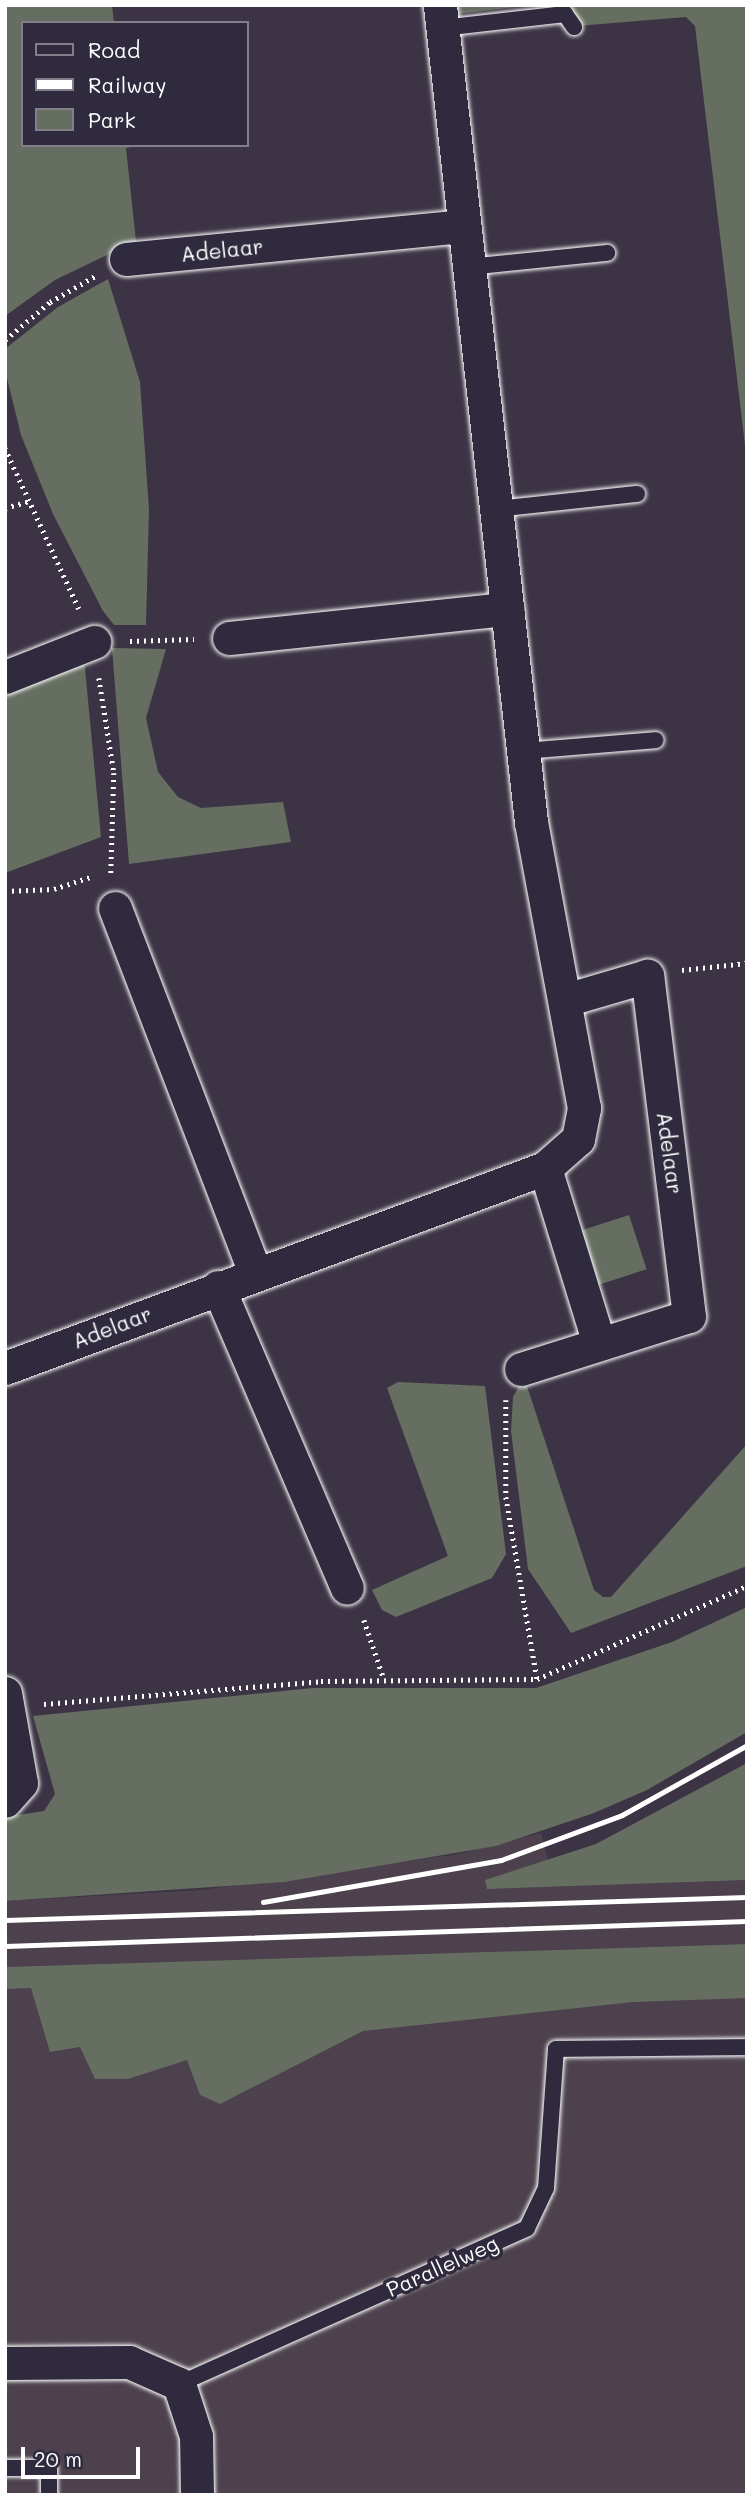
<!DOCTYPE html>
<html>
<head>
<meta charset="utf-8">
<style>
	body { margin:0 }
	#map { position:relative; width:752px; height:2500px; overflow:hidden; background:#3c3444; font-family:Mali,sans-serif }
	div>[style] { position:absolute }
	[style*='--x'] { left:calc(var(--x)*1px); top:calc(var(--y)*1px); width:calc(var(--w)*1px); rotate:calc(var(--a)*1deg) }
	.built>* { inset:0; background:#4c414c; transform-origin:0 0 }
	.green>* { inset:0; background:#666e61; transform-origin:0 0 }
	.path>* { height:4.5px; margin-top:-2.25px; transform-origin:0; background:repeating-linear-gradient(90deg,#fff 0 2px,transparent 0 7px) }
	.roads { filter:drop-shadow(0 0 2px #fff) drop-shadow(0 0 2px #fff) }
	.lane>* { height:16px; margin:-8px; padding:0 8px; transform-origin:8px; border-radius:8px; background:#2f2a3d }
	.street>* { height:33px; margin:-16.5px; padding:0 16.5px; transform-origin:16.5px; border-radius:16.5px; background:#2f2a3d }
	.rail>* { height:5px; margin:-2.5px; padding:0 2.5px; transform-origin:2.5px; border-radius:2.5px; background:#fff }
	span { translate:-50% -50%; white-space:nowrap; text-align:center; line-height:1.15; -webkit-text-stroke:7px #2f2a3d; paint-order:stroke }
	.street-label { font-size:21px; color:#fff }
	.frame { position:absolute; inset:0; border:7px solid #fff; pointer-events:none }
	.legend { position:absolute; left:21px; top:21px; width:228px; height:126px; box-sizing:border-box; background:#2f2a3d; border:2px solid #827f8b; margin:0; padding:9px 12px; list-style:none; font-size:21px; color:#fff }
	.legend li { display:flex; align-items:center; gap:14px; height:35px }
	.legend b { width:35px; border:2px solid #827f8b }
	.scale { position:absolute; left:21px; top:2447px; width:119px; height:32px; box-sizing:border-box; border:4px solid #fff; border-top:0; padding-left:9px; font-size:21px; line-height:24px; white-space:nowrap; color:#fff; -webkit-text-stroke:5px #2f2a3d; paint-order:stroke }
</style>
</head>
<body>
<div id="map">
	<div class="built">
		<i style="clip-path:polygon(541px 1833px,549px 1863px,485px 1880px,487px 1889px,747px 1880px,747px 1944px,5px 1967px,5px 1901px,201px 1890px,458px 1854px)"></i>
		<i style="left:747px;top:1968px;width:527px;height:742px;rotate:90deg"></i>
	</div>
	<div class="green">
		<i style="clip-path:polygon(5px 5px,112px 5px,114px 23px,23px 23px,23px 145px,144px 145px,126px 148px,136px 241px,55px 280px,5px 316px)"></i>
		<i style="clip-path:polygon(454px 5px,532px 5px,456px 14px)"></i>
		<i style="clip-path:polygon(571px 5px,747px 5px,747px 462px,695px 26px,686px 17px,577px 26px)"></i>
		<i style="clip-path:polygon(108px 279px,140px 382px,149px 509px,146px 625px,114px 625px,103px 611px,53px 514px,21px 435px,5px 370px,5px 349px,58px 307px)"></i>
		<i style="clip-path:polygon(112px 648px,166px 649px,146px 718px,158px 772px,178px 797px,201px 808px,283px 802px,291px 842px,129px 864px)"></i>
		<i style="clip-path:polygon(84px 658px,101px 837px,5px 873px,5px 690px)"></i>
		<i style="left:629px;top:1215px;width:57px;height:56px;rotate:72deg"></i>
		<i style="clip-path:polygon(524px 1377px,594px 1590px,603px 1597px,611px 1597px,747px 1444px,747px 1566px,571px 1633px,528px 1569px,511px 1431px,513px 1397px)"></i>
		<i style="clip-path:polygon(398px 1382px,485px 1386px,506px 1554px,492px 1578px,396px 1617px,382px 1610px,372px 1590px,448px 1556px,387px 1388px)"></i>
		<i style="clip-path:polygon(747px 1607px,747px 1732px,647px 1790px,594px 1813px,496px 1846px,284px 1882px,5px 1901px,5px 1817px,44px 1811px,55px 1794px,33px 1716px,313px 1688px,536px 1688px,672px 1642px)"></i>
		<i style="clip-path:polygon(747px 1763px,747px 1880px,487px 1889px,485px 1880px,596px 1844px)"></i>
		<i style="clip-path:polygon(747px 1944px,747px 1998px,633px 2002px,363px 2031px,220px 2104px,200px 2095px,187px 2060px,128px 2079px,95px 2079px,80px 2047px,50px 2052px,31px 1988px,5px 1989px,5px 1967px)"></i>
	</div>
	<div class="path">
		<i style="--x:5;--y:340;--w:59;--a:-40.2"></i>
		<i style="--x:50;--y:302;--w:52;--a:-30"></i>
		<i style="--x:5;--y:448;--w:177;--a:65.3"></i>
		<i style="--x:5;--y:508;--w:25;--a:-16"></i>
		<i style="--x:130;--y:641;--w:64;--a:-1.8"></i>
		<i style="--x:99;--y:678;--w:96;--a:81"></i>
		<i style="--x:114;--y:773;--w:101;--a:91.7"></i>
		<i style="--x:5;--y:891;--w:49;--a:-2.3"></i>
		<i style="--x:54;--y:889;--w:41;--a:-18.4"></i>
		<i style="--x:682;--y:970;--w:65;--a:-6.1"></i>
		<i style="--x:506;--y:1400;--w:97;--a:90"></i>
		<i style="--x:506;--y:1497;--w:185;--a:80.3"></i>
		<i style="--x:364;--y:1620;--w:62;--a:71.3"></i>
		<i style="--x:44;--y:1704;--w:278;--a:-4.7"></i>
		<i style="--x:321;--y:1681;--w:216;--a:-0.5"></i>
		<i style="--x:537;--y:1679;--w:230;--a:-23.9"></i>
	</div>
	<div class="roads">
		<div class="lane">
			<i style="--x:442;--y:28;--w:124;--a:-6.5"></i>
			<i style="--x:565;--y:14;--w:16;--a:55"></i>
			<i style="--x:468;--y:267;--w:140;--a:-5.8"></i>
			<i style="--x:496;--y:509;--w:142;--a:-6.1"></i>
			<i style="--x:523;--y:751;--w:133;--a:-4.7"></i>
			<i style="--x:179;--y:2384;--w:381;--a:-24.1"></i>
			<i style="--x:527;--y:2228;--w:44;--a:-64.6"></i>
			<i style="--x:546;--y:2188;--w:139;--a:-85.9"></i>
			<i style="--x:556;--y:2049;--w:191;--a:-0.6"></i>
			<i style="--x:5;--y:2468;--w:44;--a:0"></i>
			<i style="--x:49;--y:2468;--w:27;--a:90"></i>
		</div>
		<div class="street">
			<i style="--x:126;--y:259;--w:340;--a:-5.6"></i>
			<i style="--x:229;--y:638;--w:280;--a:-6"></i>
			<i style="--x:5;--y:677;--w:96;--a:-21.5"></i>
			<i style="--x:115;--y:908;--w:390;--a:69"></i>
			<i style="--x:545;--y:1168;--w:184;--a:72.9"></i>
			<i style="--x:218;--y:1287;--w:327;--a:66.8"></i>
			<i style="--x:5;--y:1368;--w:576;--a:-20.32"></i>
			<i style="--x:545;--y:1168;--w:44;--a:-41.3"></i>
			<i style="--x:578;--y:1139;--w:32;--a:-79"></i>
			<i style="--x:584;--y:1108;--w:291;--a:-100.5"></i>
			<i style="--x:531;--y:822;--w:822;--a:-96.36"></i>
			<i style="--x:521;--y:1369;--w:176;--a:-17.5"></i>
			<i style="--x:689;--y:1316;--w:343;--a:-97"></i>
			<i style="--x:647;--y:976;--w:81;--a:163.6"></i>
			<i style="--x:5;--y:1693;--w:91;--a:79.9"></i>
			<i style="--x:21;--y:1783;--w:24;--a:132"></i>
			<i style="--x:5;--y:2363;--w:124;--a:-0.5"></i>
			<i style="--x:129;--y:2362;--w:55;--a:23.7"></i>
			<i style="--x:179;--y:2384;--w:55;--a:71.9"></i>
			<i style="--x:196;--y:2436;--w:59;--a:89"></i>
		</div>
	</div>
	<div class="rail">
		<i style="--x:263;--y:1902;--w:242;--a:-10"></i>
		<i style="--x:501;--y:1860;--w:129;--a:-20.4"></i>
		<i style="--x:622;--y:1815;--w:143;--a:-29.2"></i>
		<i style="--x:5;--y:1920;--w:742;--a:-1.78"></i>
		<i style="--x:5;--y:1946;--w:742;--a:-1.93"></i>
	</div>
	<div class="street-label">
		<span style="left:222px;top:250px;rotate:-6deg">Adelaar</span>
		<span style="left:670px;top:1153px;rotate:82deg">Adelaar</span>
		<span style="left:112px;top:1327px;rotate:-21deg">Adelaar</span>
		<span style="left:442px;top:2266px;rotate:-24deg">Parallelweg</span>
	</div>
	<div class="frame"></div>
	<ul class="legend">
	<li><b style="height:9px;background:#2f2a3d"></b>Road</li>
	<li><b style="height:9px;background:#fff"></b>Railway</li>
	<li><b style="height:19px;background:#666e61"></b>Park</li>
	</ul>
	<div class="scale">20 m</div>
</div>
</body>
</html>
